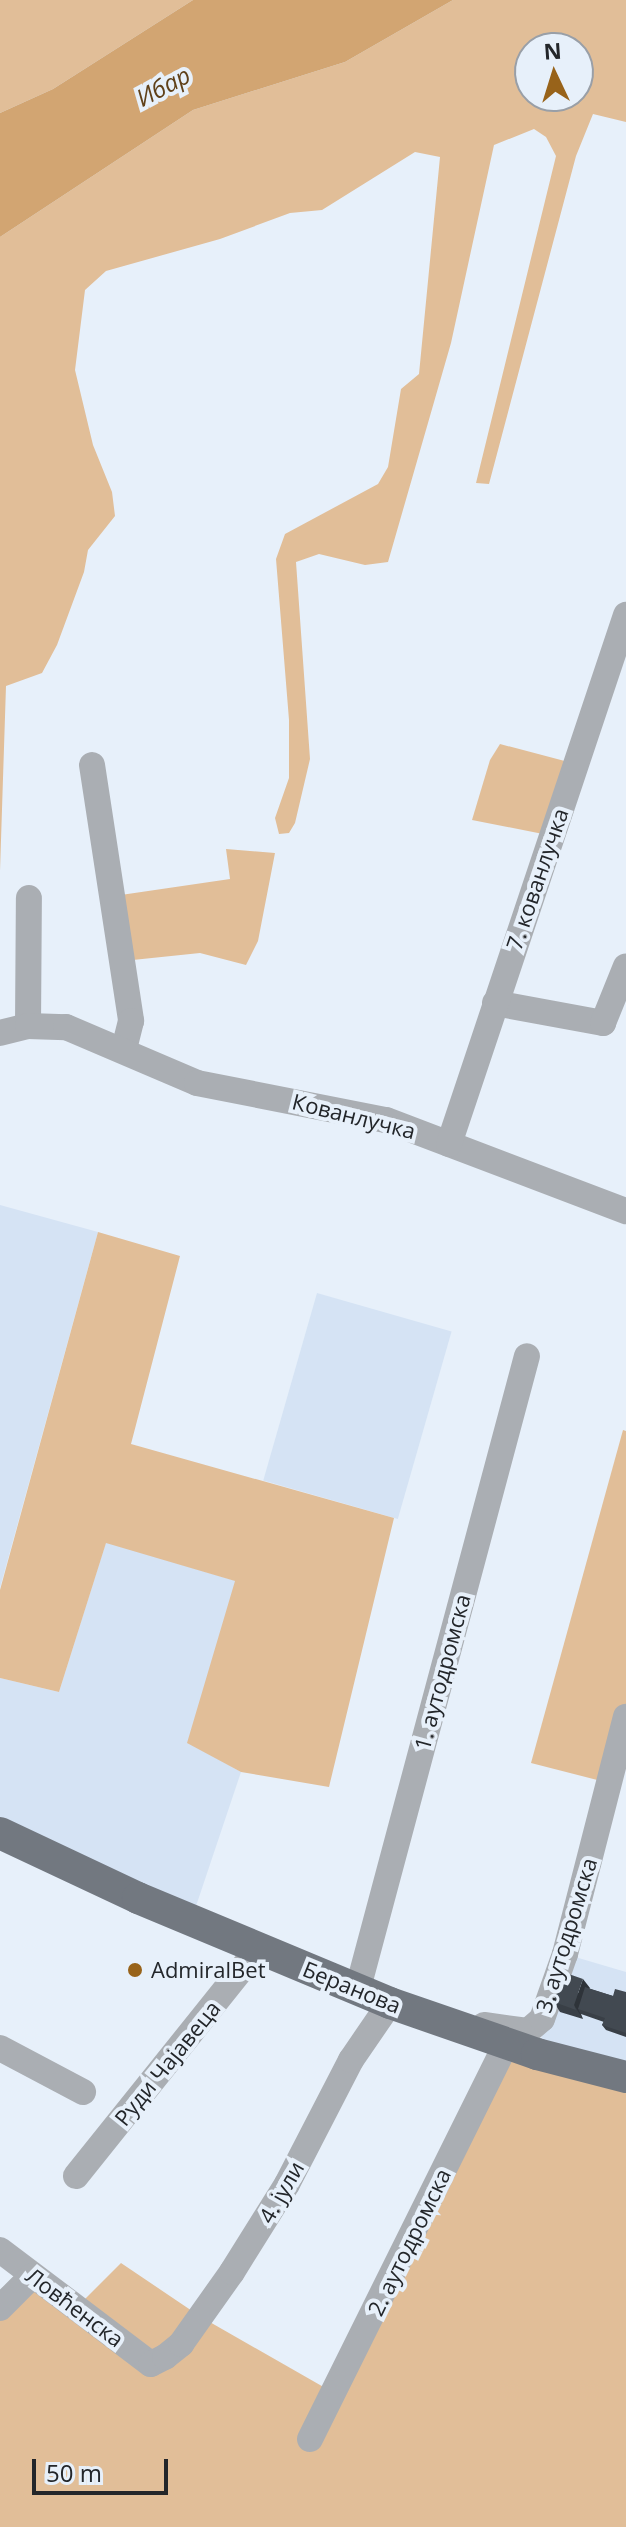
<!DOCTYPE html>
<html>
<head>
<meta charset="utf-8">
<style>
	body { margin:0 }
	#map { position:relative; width:626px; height:2527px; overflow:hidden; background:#e7f0fa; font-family:"Open Sans",sans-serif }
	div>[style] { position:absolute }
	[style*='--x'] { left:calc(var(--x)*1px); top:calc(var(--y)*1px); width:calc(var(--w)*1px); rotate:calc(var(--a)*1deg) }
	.built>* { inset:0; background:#d5e3f4; transform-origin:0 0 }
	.green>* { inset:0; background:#e1be98 }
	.water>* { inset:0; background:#d2a572 }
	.minor>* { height:26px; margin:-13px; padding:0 13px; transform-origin:13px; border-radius:13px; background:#aaaeb3 }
	.major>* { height:32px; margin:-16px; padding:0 16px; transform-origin:16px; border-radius:16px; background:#727880 }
	.wall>* { inset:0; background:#393f46 }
	.shaded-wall>* { inset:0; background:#2e3339 }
	.building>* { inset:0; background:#424951 }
	.dots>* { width:22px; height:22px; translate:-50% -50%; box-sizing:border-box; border:4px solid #e7f0fa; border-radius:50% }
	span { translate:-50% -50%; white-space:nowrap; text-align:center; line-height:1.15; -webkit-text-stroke:8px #e7f0fa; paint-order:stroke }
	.street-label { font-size:22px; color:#23262a }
	.poi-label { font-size:22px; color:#23262a }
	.left { translate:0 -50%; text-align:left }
	.water-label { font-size:24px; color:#60411a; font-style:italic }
	.north { position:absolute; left:514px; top:32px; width:80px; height:80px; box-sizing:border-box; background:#e7f0fa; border:2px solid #999fa7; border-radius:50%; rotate:356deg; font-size:22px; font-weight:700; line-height:32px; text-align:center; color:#23262a }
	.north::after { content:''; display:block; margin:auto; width:28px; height:36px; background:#98631a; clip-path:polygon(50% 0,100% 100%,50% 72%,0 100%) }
	.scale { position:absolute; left:32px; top:2459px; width:136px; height:36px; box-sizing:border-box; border:4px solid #23262a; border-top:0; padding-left:10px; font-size:24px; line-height:28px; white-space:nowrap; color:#23262a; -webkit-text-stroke:6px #e7f0fa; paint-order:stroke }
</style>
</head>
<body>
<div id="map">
	<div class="built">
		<i style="clip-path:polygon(0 1205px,98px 1232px,0 1588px)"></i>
		<i style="left:317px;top:1293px;width:140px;height:195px;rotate:16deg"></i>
		<i style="clip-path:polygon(106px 1542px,236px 1581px,188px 1742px,241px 1772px,191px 1921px,0 1833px,0 1678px,59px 1692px)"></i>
		<i style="clip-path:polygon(565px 1954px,626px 1972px,626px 2077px,537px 2054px)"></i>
	</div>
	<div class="green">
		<i style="clip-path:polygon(0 0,193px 0,53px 89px,0 113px)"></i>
		<i style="clip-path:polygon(evenodd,453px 0,626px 0,626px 122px,593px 114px,576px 156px,489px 484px,476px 483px,556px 156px,546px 137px,534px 129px,494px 145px,451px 343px,388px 562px,365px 565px,319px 554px,296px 562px,310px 759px,295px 823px,289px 833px,279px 834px,275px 818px,289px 778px,289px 720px,276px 559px,285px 534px,378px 484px,388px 467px,401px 389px,419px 374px,440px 157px,415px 152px,322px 210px,290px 213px,220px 239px,106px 271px,85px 290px,75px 370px,93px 445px,112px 492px,115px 516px,88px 550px,84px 572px,57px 645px,42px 673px,6px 686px,0 871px,0 237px,193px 110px,345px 62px,453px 0,530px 48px,578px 48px,578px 96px,530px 96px,530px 48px)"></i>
		<i style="clip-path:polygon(500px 744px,576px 764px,553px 836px,472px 820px,490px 760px)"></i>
		<i style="clip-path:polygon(226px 849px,275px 853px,258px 941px,246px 965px,200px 953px,123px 961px,114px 896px,230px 879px)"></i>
		<i style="clip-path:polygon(98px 1232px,180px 1256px,131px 1444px,394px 1518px,329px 1787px,241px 1772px,187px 1743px,235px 1581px,106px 1543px,59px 1692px,0 1678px,0 1590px)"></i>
		<i style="clip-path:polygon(623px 1430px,626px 1431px,626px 1717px,609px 1783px,531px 1763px)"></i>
		<i style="clip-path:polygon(506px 2044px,626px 2077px,626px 2527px,0 2527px,0 2308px,32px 2276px,75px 2309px,121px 2263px,201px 2317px,334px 2393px)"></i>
	</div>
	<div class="water">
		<i style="clip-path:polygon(193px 0,453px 0,345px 62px,193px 110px,0 237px,0 113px,53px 89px)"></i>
	</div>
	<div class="minor">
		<i style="--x:92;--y:765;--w:259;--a:81.3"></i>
		<i style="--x:131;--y:1021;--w:30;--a:104"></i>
		<i style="--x:495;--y:1003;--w:110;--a:10.5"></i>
		<i style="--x:603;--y:1023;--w:61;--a:-68"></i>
		<i style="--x:28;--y:1026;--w:128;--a:-89.6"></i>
		<i style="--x:0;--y:1033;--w:29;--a:-14"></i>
		<i style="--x:28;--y:1026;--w:38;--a:2"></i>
		<i style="--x:66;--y:1027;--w:142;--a:23.1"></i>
		<i style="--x:197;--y:1083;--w:193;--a:11.1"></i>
		<i style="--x:386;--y:1120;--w:257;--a:20.8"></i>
		<i style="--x:449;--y:1144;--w:558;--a:-71.5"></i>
		<i style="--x:358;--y:1988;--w:654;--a:-75.03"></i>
		<i style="--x:484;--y:2025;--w:44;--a:7.8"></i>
		<i style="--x:528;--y:2031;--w:18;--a:-41"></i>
		<i style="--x:542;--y:2019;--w:69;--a:-70.5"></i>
		<i style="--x:565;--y:1954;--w:245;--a:-75.6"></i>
		<i style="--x:0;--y:2048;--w:94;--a:27.9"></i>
		<i style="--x:76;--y:2176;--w:291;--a:-51.3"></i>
		<i style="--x:0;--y:2250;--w:189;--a:37.1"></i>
		<i style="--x:151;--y:2364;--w:16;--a:-27"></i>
		<i style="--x:165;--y:2357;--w:21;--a:-39"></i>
		<i style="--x:181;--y:2344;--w:88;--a:-54.7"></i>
		<i style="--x:232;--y:2272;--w:104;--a:-58"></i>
		<i style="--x:287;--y:2184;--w:140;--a:-62.7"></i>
		<i style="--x:351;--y:2060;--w:69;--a:-55.6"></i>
		<i style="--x:0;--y:2308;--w:45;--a:-45"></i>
		<i style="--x:310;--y:2439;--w:441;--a:-63.6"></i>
	</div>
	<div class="major">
		<i style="--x:0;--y:1833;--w:153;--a:25.2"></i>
		<i style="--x:138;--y:1898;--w:273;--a:22.6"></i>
		<i style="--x:390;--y:2003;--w:156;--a:19.1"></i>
		<i style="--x:537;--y:2054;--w:92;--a:14.5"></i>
	</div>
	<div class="wall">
		<i style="clip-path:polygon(590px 1989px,613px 1996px,626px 1992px,626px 2037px,606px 2030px,602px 2025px,604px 2022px,581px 2014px,583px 2019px,560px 2012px,554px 2002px)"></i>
	</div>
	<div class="shaded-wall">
		<i style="clip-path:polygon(583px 1979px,590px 1988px,578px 2009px,583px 2019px,574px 2005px)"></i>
	</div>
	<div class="building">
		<i style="clip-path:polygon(563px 1972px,583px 1979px,574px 2005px,576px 2010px,554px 2002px)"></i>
		<i style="clip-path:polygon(585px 1987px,613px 1996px,615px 1989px,626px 1992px,626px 2033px,602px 2025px,605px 2018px,578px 2009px)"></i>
	</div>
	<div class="dots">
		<i style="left:135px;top:1970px;background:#98631a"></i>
	</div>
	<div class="street-label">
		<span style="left:537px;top:879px;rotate:-71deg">7. кованлучка</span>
		<span style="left:354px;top:1116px;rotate:14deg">Кованлучка</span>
		<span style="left:442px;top:1672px;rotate:-75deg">1. аутодромска</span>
		<span style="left:566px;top:1935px;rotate:-73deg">3. аутодромска</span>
		<span style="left:352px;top:1987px;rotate:22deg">Беранова</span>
		<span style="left:167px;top:2063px;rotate:-51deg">Руди Чајавеца</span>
		<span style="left:281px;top:2192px;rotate:-60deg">4. јули</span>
		<span style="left:409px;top:2242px;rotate:-64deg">2. аутодромска</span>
		<span style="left:75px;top:2307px;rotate:37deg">Ловћенска</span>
	</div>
	<div class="poi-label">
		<span class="left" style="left:151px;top:1970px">AdmiralBet</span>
	</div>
	<div class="water-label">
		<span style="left:163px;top:86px;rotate:-28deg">Ибар</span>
	</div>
	<div class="north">N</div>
	<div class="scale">50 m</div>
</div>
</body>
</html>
